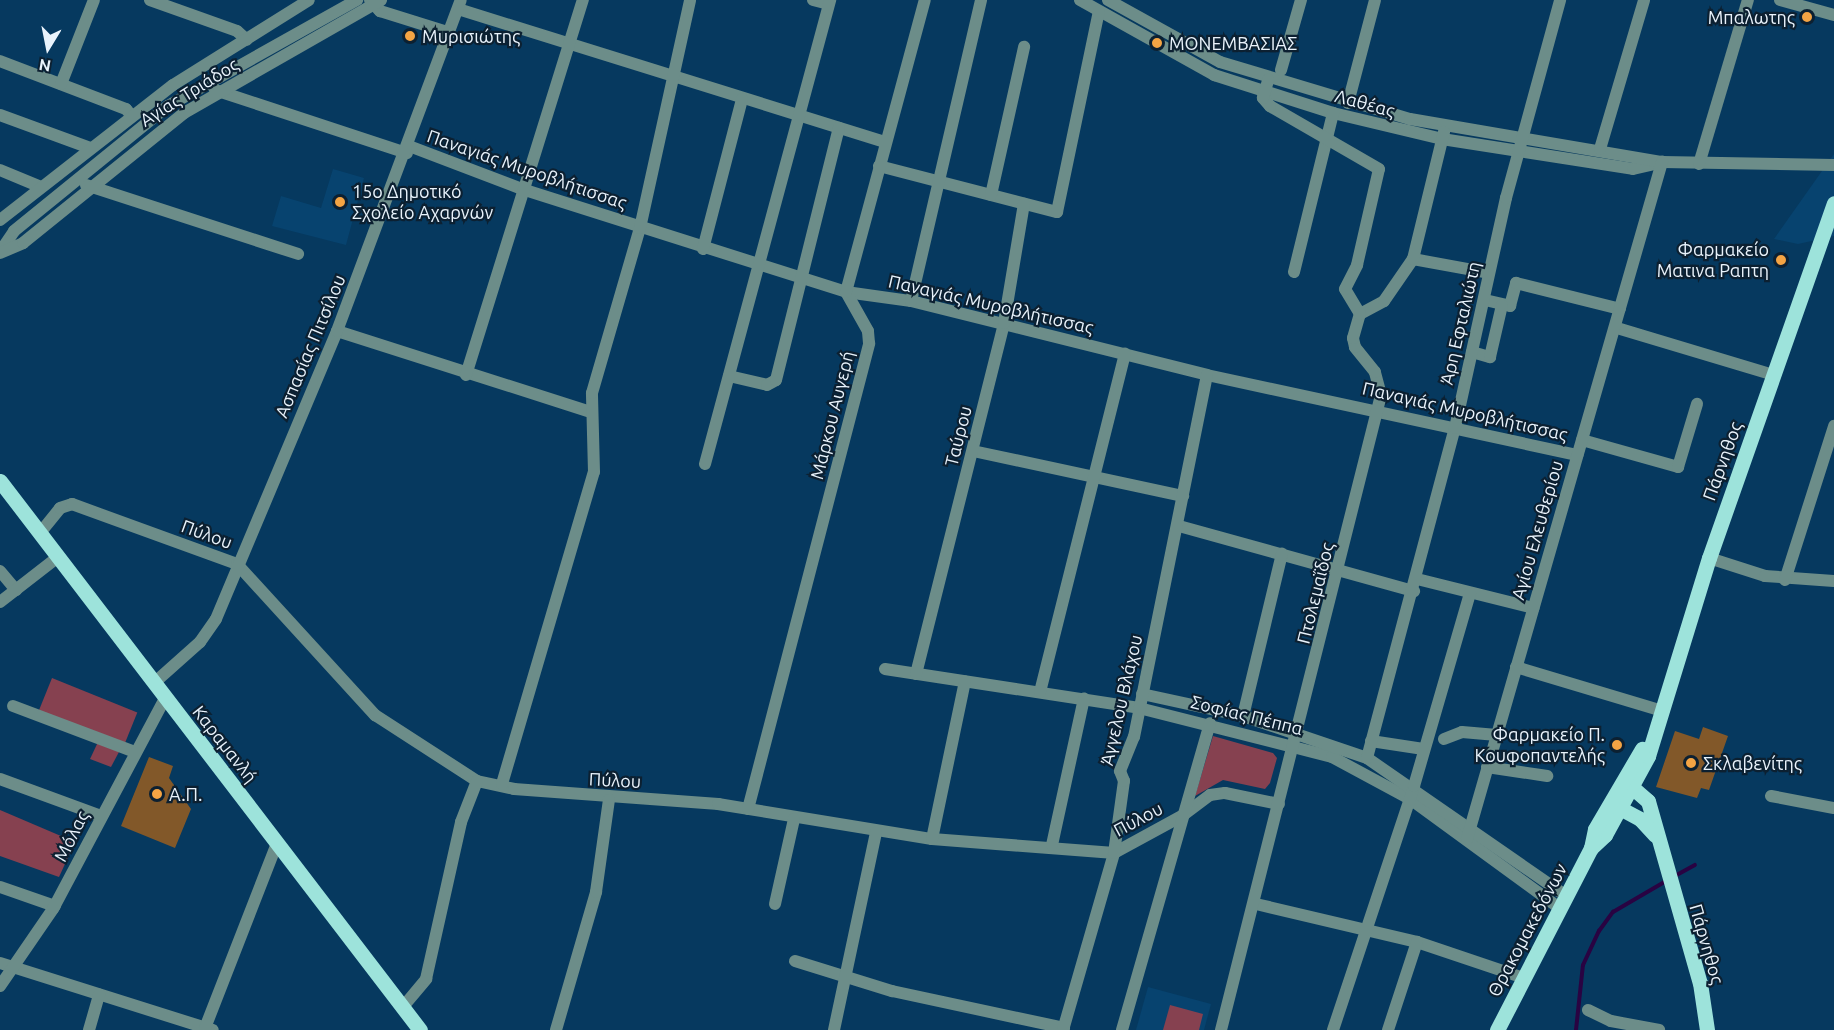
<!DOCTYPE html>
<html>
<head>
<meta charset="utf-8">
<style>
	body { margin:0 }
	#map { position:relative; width:1834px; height:1030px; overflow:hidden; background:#06395f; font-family:Ubuntu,sans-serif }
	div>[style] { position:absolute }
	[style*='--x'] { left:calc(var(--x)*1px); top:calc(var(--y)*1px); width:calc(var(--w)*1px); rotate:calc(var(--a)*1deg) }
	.built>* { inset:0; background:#07436f }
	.green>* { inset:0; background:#864150; transform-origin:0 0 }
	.stream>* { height:4px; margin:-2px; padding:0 2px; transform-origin:2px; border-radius:2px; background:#290342 }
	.building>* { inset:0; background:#825829 }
	.minor>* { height:12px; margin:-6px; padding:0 6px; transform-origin:6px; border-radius:6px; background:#6c8d89 }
	.major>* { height:15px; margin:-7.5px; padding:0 7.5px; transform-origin:7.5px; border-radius:7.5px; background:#9de3db }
	.dots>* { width:16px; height:16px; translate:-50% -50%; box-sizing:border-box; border:3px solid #0c2031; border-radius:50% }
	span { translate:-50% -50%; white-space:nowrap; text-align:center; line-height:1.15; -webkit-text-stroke:4.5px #0c2031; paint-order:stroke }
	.poi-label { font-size:18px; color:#e9f3fc }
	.right { translate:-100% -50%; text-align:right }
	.left { translate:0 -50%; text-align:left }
	.street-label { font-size:18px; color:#e9f3fc }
	.north { position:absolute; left:18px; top:18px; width:60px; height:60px; -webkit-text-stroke:4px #0c2031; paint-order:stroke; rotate:190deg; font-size:16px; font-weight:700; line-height:24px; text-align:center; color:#e9f3fc }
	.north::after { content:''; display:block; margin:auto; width:21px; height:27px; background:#e9f3fc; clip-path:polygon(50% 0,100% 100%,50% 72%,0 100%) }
</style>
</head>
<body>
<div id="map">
	<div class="built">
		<i style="clip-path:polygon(1834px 154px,1834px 236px,1798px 244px,1774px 239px)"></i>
		<i style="clip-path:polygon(333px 169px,364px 178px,346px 245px,272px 226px,281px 196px,321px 208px)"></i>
		<i style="clip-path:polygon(1148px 987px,1211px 1004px,1204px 1030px,1136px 1030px)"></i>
	</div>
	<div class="green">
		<i style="left:52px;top:678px;width:92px;height:35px;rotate:22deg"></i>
		<i style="clip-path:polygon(1213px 736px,1273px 753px,1277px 758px,1270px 783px,1265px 789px,1223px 780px,1195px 796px)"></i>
		<i style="clip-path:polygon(98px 742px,120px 750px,111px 767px,90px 759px)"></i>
		<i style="clip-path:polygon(0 810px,75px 842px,59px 877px,0 856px)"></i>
		<i style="clip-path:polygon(1170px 1005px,1203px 1014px,1199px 1030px,1163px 1030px)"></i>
	</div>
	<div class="stream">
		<i style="--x:1673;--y:877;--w:25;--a:-29"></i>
		<i style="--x:1576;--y:1030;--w:65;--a:-83.9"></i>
		<i style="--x:1583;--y:965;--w:38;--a:-65"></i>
		<i style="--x:1599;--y:931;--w:24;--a:-54"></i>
		<i style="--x:1613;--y:912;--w:61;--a:-30.3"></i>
	</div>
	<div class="building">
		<i style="clip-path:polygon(1703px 727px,1728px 736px,1709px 790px,1701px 788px,1697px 798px,1656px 787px,1675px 731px,1699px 739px)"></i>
		<i style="clip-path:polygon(149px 757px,173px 766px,169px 778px,191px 809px,175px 848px,121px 826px)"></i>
	</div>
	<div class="minor">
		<i style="--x:150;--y:0;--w:92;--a:19.6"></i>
		<i style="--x:237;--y:31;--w:13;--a:42"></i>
		<i style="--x:370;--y:0;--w:15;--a:48"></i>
		<i style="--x:380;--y:11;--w:73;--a:17.4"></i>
		<i style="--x:813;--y:0;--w:16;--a:14"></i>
		<i style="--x:1080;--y:0;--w:154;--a:29.2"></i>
		<i style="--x:1214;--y:75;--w:125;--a:17.7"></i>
		<i style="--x:1333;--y:113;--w:112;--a:13.4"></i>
		<i style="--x:1442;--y:139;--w:193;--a:8.9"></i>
		<i style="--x:1633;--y:169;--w:28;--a:-13"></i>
		<i style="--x:1108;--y:0;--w:128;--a:29"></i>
		<i style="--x:1220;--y:62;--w:198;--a:16.7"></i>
		<i style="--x:1410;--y:119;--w:256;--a:9.7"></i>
		<i style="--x:1662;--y:162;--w:172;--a:1"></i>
		<i style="--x:1780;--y:0;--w:56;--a:15.5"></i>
		<i style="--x:458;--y:9;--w:447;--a:17.3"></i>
		<i style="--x:0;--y:61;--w:135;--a:20.9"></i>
		<i style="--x:126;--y:109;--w:8;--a:50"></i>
		<i style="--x:1281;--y:70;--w:73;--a:-74.1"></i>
		<i style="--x:61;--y:84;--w:90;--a:-68.6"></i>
		<i style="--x:215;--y:90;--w:202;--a:18.2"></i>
		<i style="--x:1348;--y:103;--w:106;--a:-75.3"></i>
		<i style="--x:0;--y:115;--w:96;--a:20.1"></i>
		<i style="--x:409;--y:146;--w:124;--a:20.8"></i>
		<i style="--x:525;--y:190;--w:337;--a:17.6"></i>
		<i style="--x:846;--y:292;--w:66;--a:7.9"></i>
		<i style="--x:911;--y:301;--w:305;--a:14"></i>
		<i style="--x:1207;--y:375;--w:379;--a:12.2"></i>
		<i style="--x:1600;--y:149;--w:155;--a:-73.5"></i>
		<i style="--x:1699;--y:164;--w:171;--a:-73.4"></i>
		<i style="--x:879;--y:166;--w:184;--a:14.5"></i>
		<i style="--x:1057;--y:212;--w:205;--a:-78.2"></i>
		<i style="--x:0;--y:170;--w:44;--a:22.5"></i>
		<i style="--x:86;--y:185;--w:223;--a:18"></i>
		<i style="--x:991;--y:195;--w:152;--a:-77.4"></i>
		<i style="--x:0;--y:220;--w:219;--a:-38"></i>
		<i style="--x:173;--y:85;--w:160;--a:-32"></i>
		<i style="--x:703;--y:249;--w:155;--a:-75.4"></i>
		<i style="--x:0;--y:252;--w:25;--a:-56"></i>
		<i style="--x:14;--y:231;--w:198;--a:-39.1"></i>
		<i style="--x:168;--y:106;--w:217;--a:-29.3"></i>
		<i style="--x:0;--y:253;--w:25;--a:-23"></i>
		<i style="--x:23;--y:243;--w:207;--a:-38.9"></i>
		<i style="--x:184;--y:113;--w:227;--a:-29.8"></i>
		<i style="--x:1413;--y:259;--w:77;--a:10.4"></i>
		<i style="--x:1294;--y:272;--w:164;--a:-76.2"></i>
		<i style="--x:1485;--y:300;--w:26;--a:13"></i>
		<i style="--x:1510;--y:306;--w:24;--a:-75"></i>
		<i style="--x:1516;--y:283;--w:107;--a:14"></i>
		<i style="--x:911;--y:301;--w:309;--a:-76.9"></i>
		<i style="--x:1360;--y:314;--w:27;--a:-28"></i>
		<i style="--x:1384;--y:301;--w:51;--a:-55.4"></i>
		<i style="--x:1413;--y:259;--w:131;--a:-76.3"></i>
		<i style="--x:1617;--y:328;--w:164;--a:16.7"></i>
		<i style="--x:337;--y:331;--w:267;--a:17.7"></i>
		<i style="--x:1472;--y:352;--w:19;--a:16"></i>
		<i style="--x:1490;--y:357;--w:53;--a:-77"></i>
		<i style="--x:466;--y:375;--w:393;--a:-72.7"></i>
		<i style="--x:729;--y:376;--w:39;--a:13"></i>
		<i style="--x:767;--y:385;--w:10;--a:-29"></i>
		<i style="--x:776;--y:380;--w:260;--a:-76"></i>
		<i style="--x:1582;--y:440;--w:100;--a:15.7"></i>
		<i style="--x:1678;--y:467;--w:66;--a:-73.2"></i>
		<i style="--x:973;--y:451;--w:215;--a:12.1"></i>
		<i style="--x:705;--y:464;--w:481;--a:-74.9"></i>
		<i style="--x:1179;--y:526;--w:244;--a:15.5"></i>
		<i style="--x:40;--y:533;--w:32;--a:-51"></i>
		<i style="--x:60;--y:508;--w:13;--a:-18"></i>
		<i style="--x:72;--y:504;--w:176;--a:20"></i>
		<i style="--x:237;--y:564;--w:205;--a:47.6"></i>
		<i style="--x:375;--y:715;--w:121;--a:32.9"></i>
		<i style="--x:477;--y:781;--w:38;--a:12"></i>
		<i style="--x:514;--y:789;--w:205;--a:4.2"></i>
		<i style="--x:718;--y:804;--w:217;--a:9.3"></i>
		<i style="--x:932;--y:839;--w:183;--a:4.4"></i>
		<i style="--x:1114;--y:853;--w:77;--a:-28.6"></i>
		<i style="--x:1182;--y:816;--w:35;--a:-37"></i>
		<i style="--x:1210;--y:795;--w:15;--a:-8"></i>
		<i style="--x:1225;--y:793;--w:55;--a:11.5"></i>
		<i style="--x:1709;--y:558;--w:59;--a:17.8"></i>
		<i style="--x:1765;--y:576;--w:69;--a:4.1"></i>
		<i style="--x:0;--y:571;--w:25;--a:50"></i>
		<i style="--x:1417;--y:579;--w:120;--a:14"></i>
		<i style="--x:1785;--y:580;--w:162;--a:-72.3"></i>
		<i style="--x:0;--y:602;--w:73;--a:-37.8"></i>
		<i style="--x:1516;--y:667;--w:153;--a:16.7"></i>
		<i style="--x:885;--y:669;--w:257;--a:8.7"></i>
		<i style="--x:1139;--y:708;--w:199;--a:14.2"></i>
		<i style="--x:1332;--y:757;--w:89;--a:28.3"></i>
		<i style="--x:1410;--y:799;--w:183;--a:36.1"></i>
		<i style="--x:916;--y:674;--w:362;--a:-75.9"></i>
		<i style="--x:1004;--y:323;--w:121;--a:-80.5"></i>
		<i style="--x:154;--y:683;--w:62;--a:-41.7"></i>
		<i style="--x:200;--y:642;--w:28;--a:-55"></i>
		<i style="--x:216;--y:619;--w:312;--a:-67.2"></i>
		<i style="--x:337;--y:331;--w:353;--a:-69.5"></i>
		<i style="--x:1040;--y:692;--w:349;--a:-75.9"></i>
		<i style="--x:1142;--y:694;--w:103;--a:12.3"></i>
		<i style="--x:1243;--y:716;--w:131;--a:18.7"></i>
		<i style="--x:1367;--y:758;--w:241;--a:34.7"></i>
		<i style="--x:13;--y:706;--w:130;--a:20.7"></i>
		<i style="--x:1243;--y:716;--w:167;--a:-76.5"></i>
		<i style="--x:1444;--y:739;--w:19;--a:-21"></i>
		<i style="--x:1462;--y:732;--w:35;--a:5"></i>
		<i style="--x:1371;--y:741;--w:53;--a:8.7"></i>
		<i style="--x:1367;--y:758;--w:342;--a:-75.1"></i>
		<i style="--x:1455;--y:428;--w:236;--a:-77.5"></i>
		<i style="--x:1506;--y:198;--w:205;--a:-74.7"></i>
		<i style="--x:1487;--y:767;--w:61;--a:8.5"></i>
		<i style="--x:0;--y:779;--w:108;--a:20.1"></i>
		<i style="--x:502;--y:784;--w:325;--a:-73.6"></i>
		<i style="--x:594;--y:472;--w:79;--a:-91.5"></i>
		<i style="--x:592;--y:393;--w:172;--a:-73.8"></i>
		<i style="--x:640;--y:228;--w:233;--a:-77.6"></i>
		<i style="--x:1771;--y:796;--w:64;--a:10.8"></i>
		<i style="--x:748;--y:809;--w:481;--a:-75.4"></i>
		<i style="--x:869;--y:343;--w:12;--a:-95"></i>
		<i style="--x:868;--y:331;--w:45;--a:-119.4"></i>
		<i style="--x:846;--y:292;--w:302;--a:-74.9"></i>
		<i style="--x:932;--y:839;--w:161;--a:-78.2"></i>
		<i style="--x:1467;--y:839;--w:705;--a:-73.93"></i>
		<i style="--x:1052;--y:845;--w:150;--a:-77.7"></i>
		<i style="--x:0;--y:887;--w:58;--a:19.1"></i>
		<i style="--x:775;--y:904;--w:87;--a:-77.4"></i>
		<i style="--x:1256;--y:904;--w:165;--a:13.3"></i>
		<i style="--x:1417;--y:942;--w:110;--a:18.6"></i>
		<i style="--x:795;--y:961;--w:102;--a:17.2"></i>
		<i style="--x:892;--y:991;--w:176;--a:12.1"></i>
		<i style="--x:0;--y:963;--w:223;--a:17.5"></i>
		<i style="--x:0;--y:986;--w:93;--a:-55.5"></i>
		<i style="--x:53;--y:909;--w:239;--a:-62"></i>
		<i style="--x:402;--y:1008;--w:38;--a:-50"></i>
		<i style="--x:426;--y:979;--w:161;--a:-77.4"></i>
		<i style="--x:461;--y:822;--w:44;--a:-68.7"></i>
		<i style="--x:1588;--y:1010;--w:25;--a:26"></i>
		<i style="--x:1611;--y:1021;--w:49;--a:10.6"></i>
		<i style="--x:205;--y:1028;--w:199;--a:-68.7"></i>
		<i style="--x:89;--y:1030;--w:37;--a:-74"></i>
		<i style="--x:556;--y:1030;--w:144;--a:-73.8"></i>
		<i style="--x:596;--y:892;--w:93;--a:-82"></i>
		<i style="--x:834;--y:1030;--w:202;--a:-78"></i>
		<i style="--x:1063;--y:1030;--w:184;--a:-73.9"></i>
		<i style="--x:1114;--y:853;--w:73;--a:-82.1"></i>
		<i style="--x:1124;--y:781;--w:11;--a:-112"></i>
		<i style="--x:1120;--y:771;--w:37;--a:-68"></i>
		<i style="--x:1134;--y:737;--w:369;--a:-78.6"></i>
		<i style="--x:1122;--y:1030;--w:319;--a:-74"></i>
		<i style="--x:1221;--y:1030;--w:655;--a:-75.86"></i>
		<i style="--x:1381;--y:395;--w:24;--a:-105"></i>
		<i style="--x:1375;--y:372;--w:32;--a:-129"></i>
		<i style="--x:1355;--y:347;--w:9;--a:-103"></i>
		<i style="--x:1353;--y:338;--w:25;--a:-74"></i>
		<i style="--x:1360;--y:314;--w:29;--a:-121"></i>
		<i style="--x:1345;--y:289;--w:27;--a:-63"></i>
		<i style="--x:1357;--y:265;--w:98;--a:-77.1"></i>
		<i style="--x:1379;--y:169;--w:126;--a:-150"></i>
		<i style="--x:1270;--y:106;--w:11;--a:-131"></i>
		<i style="--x:1263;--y:98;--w:19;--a:-74"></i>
		<i style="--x:1333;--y:1030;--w:257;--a:-71.6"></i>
		<i style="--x:1414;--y:786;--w:201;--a:-73.8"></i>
		<i style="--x:1388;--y:1030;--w:93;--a:-71.8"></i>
	</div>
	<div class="major">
		<i style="--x:0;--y:481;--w:691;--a:52.58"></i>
		<i style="--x:1626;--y:782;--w:29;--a:41"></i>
		<i style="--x:1648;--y:801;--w:189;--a:74.1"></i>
		<i style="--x:1700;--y:983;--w:48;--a:81.5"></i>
		<i style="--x:1614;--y:805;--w:30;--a:28"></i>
		<i style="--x:1640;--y:819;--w:22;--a:47"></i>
		<i style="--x:1591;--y:848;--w:19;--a:-43"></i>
		<i style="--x:1605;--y:835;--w:90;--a:-61.4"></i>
		<i style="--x:1648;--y:756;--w:207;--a:-72.9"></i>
		<i style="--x:1709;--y:558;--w:376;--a:-70.6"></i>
		<i style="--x:1497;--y:1030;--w:205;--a:-62.7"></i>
		<i style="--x:1591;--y:848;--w:19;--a:-78"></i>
		<i style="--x:1595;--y:829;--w:93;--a:-59.6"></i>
	</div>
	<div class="dots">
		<i style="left:1807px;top:17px;background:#f4a444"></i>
		<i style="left:410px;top:36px;background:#f4a444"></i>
		<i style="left:1157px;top:43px;background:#f4a444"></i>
		<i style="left:340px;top:202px;background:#f4a444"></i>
		<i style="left:1781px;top:260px;background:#f4a444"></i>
		<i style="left:1617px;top:745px;background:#f4a444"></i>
		<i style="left:1691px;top:763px;background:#f4a444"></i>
		<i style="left:157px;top:794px;background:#f4a444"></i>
	</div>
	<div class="poi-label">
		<span class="right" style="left:1795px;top:17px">Μπαλωτης</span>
		<span class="left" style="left:422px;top:36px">Μυρισιώτης</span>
		<span class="left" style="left:1169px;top:43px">ΜΟΝΕΜΒΑΣΙΑΣ</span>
		<span class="left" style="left:352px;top:202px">15ο Δημοτικό<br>Σχολείο Αχαρνών</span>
		<span class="right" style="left:1769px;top:260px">Φαρμακείο<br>Ματινα Ραπτη</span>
		<span class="right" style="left:1605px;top:745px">Φαρμακείο Π.<br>Κουφοπαντελής</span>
		<span class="left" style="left:1703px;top:763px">Σκλαβενίτης</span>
		<span class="left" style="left:169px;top:794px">Α.Π.</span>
	</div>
	<div class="street-label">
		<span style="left:189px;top:92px;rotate:-32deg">Αγίας Τριάδος</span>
		<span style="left:1365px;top:103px;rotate:15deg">Λαθέας</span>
		<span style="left:527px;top:169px;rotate:19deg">Παναγιάς Μυροβλήτισσας</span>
		<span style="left:991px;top:304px;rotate:13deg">Παναγιάς Μυροβλήτισσας</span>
		<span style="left:1460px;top:323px;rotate:-77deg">Άρη Εφταλιώτη</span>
		<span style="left:310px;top:346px;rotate:-67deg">Ασπασίας Πιτσίλου</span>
		<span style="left:1465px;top:411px;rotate:13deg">Παναγιάς Μυροβλήτισσας</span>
		<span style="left:832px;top:415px;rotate:-76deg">Μάρκου Αυγερή</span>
		<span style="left:958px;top:436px;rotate:-76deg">Ταύρου</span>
		<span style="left:1722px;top:461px;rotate:-70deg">Πάρνηθος</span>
		<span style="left:1537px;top:530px;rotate:-74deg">Αγίου Ελευθερίου</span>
		<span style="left:207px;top:534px;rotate:20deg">Πύλου</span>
		<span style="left:1315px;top:593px;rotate:-76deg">Πτολεμαΐδος</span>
		<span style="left:1121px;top:700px;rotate:-77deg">Άγγελου Βλάχου</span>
		<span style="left:1247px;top:715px;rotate:14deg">Σοφίας Πέππα</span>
		<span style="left:225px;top:744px;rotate:52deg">Καραμανλή</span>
		<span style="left:615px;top:780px;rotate:3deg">Πύλου</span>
		<span style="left:1138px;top:819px;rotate:-28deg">Πύλου</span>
		<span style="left:71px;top:836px;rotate:-63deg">Μόλας</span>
		<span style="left:1527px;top:930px;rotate:-62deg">Θρακομακεδόνων</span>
		<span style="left:1707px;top:944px;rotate:74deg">Πάρνηθος</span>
	</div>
	<div class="north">N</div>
</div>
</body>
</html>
